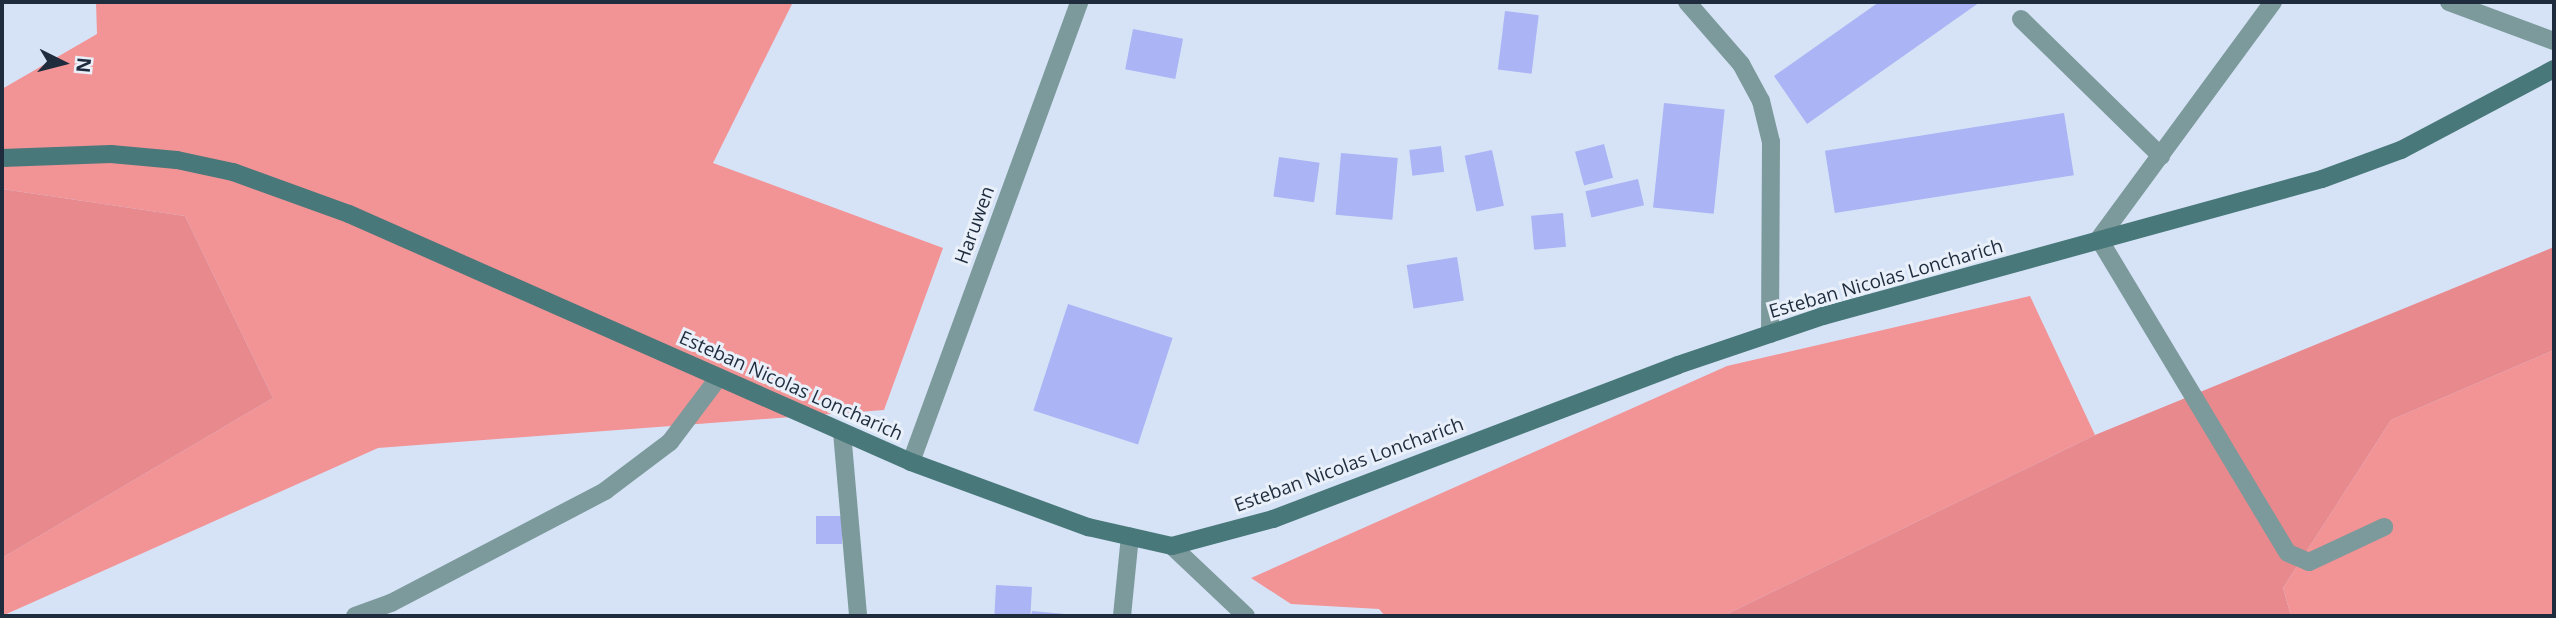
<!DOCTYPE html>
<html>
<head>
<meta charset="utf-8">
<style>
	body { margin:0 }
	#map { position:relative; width:2556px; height:618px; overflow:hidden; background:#d6e3f7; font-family:"Open Sans",sans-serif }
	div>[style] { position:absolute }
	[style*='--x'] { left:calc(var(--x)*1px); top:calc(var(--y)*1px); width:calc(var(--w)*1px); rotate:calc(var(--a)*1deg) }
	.green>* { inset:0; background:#f29396 }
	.forest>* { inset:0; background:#e7898d }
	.building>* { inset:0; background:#abb4f4; transform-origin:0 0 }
	.lane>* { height:18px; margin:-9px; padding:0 9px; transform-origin:9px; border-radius:9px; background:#7c9a9b }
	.street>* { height:18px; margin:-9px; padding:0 9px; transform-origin:9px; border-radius:9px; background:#7c9a9b }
	.secondary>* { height:18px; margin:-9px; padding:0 9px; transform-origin:9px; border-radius:9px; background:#487879 }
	span { translate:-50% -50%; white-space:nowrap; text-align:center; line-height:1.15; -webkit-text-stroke:6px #e9f0f9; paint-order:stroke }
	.street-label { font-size:19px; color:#1f2c3e }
	.frame { position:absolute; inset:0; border:4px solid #1f2c3e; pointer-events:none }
	.north { position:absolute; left:28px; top:28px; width:70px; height:70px; -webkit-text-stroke:5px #e9f0f9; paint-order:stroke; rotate:96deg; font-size:19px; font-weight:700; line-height:28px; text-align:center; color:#1f2c3e }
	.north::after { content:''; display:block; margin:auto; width:24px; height:32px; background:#1f2c3e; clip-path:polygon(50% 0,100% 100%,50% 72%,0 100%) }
</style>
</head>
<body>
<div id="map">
	<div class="green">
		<i style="clip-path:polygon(96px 2px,793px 2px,713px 163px,943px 248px,884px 410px,378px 448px,2px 616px,2px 558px,273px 398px,185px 216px,2px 189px,2px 89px,97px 34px)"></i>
		<i style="clip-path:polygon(2030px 296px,2095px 435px,1723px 616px,1385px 616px,1379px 609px,1291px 604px,1251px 578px,1727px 366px)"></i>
		<i style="clip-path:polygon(2554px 350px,2554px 616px,2291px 616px,2283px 588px,2391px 420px)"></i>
	</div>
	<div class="forest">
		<i style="clip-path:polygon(2px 189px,185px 216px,273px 398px,2px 558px)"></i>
		<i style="clip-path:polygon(2554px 247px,2554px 350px,2391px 420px,2283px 588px,2291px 616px,1723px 616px,2095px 435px)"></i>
	</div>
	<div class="building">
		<i style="clip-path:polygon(1879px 2px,1980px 2px,1807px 124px,1774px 76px)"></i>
		<i style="left:1505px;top:11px;width:34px;height:59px;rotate:7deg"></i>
		<i style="left:1133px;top:29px;width:51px;height:41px;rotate:11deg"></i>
		<i style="left:1664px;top:103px;width:61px;height:105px;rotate:6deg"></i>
		<i style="left:2064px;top:113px;width:63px;height:242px;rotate:81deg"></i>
		<i style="left:1604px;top:144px;width:35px;height:30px;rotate:75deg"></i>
		<i style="left:1441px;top:146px;width:26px;height:32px;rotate:83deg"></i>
		<i style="left:1492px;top:150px;width:57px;height:28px;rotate:78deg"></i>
		<i style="left:1341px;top:153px;width:57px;height:62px;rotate:5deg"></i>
		<i style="left:1279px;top:157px;width:41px;height:40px;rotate:8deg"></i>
		<i style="left:1638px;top:179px;width:27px;height:54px;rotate:77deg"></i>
		<i style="left:1563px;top:213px;width:34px;height:32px;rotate:85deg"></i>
		<i style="left:1457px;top:257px;width:44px;height:51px;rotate:81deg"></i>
		<i style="left:1068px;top:304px;width:110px;height:112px;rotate:18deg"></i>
		<i style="left:816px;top:516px;width:26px;height:28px"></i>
		<i style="left:996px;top:585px;width:36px;height:31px;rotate:3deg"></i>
		<i style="clip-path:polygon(1032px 611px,1065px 614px,1065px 616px,1031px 616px)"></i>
	</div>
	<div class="lane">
		<i style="--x:1172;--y:546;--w:102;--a:43.4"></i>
		<i style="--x:1122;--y:616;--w:80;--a:-84.3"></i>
	</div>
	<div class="street">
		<i style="--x:1687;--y:2;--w:82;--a:48.9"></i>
		<i style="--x:1741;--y:64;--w:42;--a:61.6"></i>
		<i style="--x:1761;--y:101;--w:42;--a:76.3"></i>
		<i style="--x:1771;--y:142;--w:192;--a:90.3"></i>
		<i style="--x:2273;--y:2;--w:294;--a:126.3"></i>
		<i style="--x:2099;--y:239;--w:366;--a:59"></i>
		<i style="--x:2288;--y:553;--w:23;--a:23"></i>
		<i style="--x:2309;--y:562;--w:83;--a:-25"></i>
		<i style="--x:2449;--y:2;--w:112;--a:20.4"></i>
		<i style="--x:2021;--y:19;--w:196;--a:44.4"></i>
		<i style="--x:842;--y:432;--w:185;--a:85"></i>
		<i style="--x:911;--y:462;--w:490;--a:-69.9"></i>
		<i style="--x:355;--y:616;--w:38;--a:-20"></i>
		<i style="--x:391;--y:603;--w:242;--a:-27.6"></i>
		<i style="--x:605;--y:491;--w:81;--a:-37"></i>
		<i style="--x:670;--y:442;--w:81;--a:-53"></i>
	</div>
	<div class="secondary">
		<i style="--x:2;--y:158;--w:109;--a:-2.1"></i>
		<i style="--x:111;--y:154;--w:66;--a:5.2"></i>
		<i style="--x:177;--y:160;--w:57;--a:12.1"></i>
		<i style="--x:233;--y:172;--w:123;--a:19.9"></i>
		<i style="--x:349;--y:214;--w:614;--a:23.81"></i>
		<i style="--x:911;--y:462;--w:189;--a:20.2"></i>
		<i style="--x:1088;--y:527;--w:86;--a:12.7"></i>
		<i style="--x:1172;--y:546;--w:105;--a:-15"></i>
		<i style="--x:1273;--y:519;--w:433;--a:-20.8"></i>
		<i style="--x:1678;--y:365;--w:153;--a:-18.7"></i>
		<i style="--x:1823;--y:316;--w:517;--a:-15.35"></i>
		<i style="--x:2322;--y:179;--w:84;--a:-20.2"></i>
		<i style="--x:2401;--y:150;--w:173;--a:-27.9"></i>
	</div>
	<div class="street-label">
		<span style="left:975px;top:225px;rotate:-70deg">Haruwen</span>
		<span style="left:1886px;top:279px;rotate:-16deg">Esteban Nicolas Loncharich</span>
		<span style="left:791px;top:386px;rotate:24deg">Esteban Nicolas Loncharich</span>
		<span style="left:1349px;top:465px;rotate:-20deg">Esteban Nicolas Loncharich</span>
	</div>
	<div class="frame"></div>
	<div class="north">N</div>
</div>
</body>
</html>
